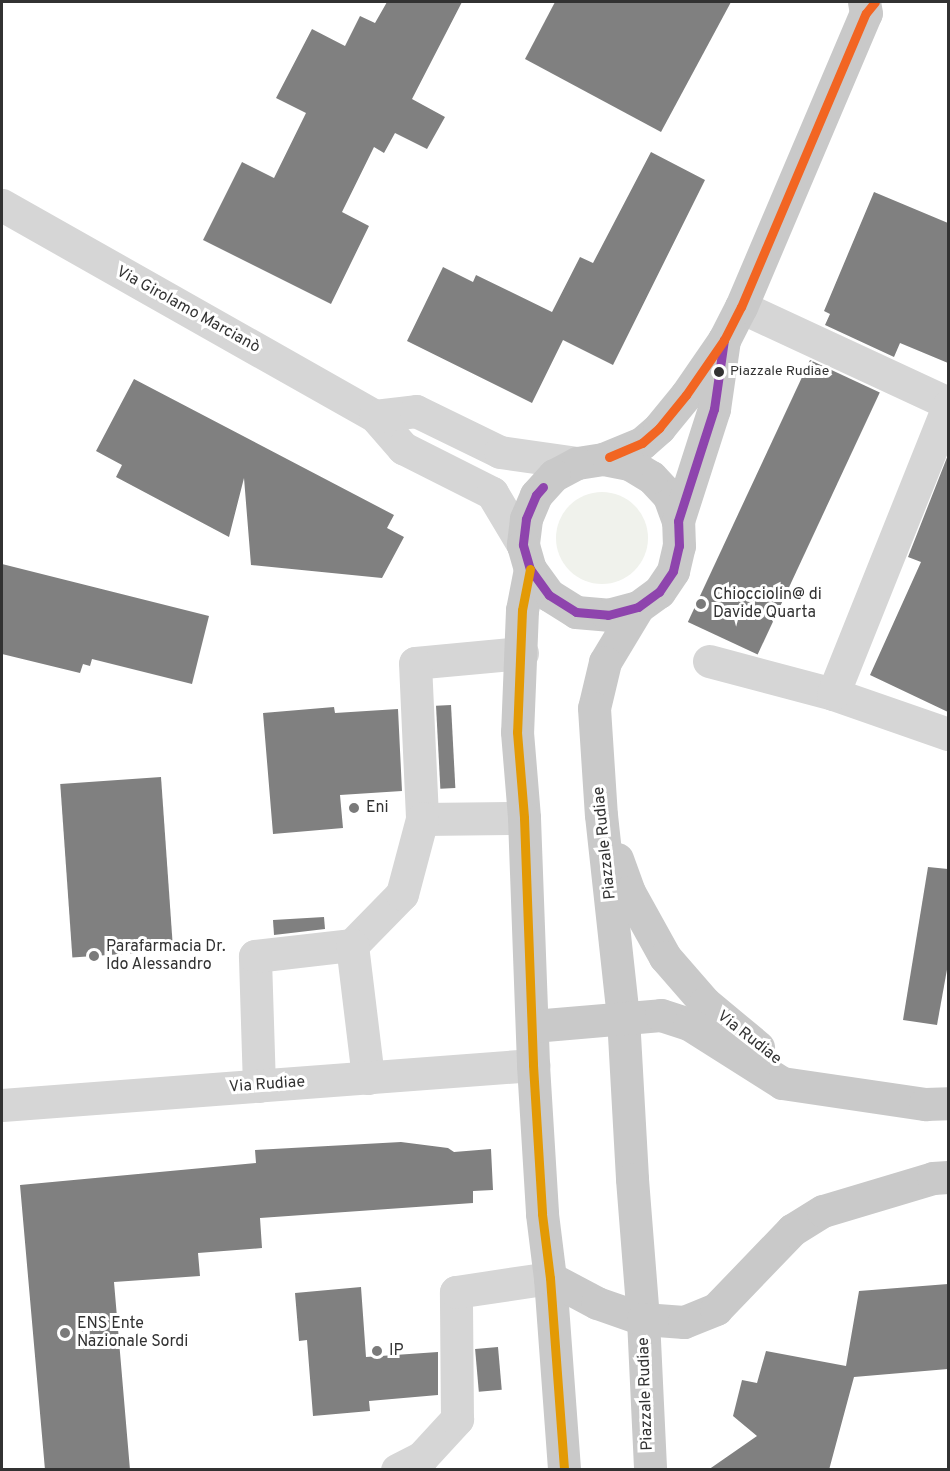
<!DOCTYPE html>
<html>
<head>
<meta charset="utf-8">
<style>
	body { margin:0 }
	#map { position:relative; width:950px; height:1471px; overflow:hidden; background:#fff; font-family:Overpass,sans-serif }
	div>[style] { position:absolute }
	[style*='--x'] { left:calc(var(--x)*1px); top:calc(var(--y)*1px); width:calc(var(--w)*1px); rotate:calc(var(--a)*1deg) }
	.green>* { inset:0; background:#f0f2ec }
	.round { border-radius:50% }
	.building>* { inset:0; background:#808080; transform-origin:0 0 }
	.minor>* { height:33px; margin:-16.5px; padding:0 16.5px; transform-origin:16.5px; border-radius:16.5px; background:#d6d6d6 }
	.major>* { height:33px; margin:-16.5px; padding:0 16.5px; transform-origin:16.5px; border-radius:16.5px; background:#c9c9c9 }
	.bus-1>* { height:9px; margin:-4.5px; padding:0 4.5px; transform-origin:4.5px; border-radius:4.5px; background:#8e44ad }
	.bus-2>* { height:9px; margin:-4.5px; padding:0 4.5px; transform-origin:4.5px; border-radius:4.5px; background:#f26522 }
	.bus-3>* { height:9px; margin:-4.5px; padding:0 4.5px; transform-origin:4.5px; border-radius:4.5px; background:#e39a05 }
	.dots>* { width:16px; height:16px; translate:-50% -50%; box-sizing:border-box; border:3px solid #fff; border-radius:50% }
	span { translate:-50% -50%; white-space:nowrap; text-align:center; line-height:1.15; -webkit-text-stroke:6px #fff; paint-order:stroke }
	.bus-label { font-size:14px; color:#323232 }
	.left { translate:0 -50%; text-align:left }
	.street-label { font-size:16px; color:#323232 }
	.poi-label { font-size:16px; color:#323232 }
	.frame { position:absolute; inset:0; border:3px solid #323232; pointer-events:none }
</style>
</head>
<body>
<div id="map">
	<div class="green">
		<i class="round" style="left:556px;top:492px;width:92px;height:92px"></i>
	</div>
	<div class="building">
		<i style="clip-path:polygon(387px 2px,462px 2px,412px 99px,445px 117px,427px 149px,395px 133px,384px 153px,374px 147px,342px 212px,369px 226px,331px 304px,203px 240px,242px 162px,274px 178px,306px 113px,276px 98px,312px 29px,345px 46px,360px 16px,375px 23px)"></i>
		<i style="clip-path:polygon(555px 2px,731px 2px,661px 132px,525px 59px)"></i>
		<i style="clip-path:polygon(651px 152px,705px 180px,613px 365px,563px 340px,532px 403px,407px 341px,443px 267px,473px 282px,476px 275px,552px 312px,580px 257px,593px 263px)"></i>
		<i style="clip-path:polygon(874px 192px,948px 223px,948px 363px,900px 343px,894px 357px,825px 325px,830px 314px,824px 311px)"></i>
		<i style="left:810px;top:360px;width:77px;height:289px;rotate:25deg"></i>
		<i style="clip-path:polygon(134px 379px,394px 515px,387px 528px,404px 537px,382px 578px,251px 565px,244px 478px,229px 537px,116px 477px,122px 465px,96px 451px)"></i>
		<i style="clip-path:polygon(948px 455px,948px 712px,870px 675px,921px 562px,908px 557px)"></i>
		<i style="clip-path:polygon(2px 564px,209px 616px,192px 684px,92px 659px,90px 666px,83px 664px,80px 673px,2px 654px)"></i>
		<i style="left:451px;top:705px;width:83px;height:15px;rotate:87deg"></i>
		<i style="clip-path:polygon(334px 707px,335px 713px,398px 709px,402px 791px,340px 795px,343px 828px,273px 834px,263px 713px)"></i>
		<i style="left:161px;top:777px;width:174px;height:101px;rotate:86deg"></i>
		<i style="clip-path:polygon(928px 867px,948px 869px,948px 964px,937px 1025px,903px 1020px)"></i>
		<i style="clip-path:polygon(324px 917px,325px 929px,274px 935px,273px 920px)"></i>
		<i style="clip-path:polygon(401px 1142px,448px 1148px,454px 1152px,491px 1149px,493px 1190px,473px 1191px,473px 1203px,260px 1218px,262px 1248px,198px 1253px,200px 1276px,114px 1282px,130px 1470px,45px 1470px,20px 1185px,256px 1163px,255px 1150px)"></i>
		<i style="clip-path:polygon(948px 1284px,948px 1369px,854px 1377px,829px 1470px,708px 1470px,757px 1436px,733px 1416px,742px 1380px,757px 1383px,766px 1351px,846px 1366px,859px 1291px)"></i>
		<i style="clip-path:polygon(361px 1287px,366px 1357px,438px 1352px,438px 1395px,369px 1401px,370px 1411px,313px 1416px,307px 1340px,299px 1341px,295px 1293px)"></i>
		<i style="left:498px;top:1347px;width:43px;height:23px;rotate:85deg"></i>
	</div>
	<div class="minor">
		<i style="--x:2;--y:205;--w:429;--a:29.5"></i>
		<i style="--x:375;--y:416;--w:43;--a:48.8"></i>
		<i style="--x:403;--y:448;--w:100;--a:26.8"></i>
		<i style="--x:492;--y:493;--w:61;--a:59.2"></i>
		<i style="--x:741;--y:307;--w:228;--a:24.9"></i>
		<i style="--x:375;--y:416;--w:41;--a:-7"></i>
		<i style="--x:416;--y:411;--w:93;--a:26"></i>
		<i style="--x:500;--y:452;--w:78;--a:8.1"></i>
		<i style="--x:522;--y:653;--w:107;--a:174.7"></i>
		<i style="--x:415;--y:663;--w:156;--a:87.4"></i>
		<i style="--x:422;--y:819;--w:102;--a:-0.6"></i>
		<i style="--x:709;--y:661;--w:128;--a:14.9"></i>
		<i style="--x:833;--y:694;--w:122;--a:19.2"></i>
		<i style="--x:833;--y:694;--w:310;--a:-68.2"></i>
		<i style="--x:352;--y:945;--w:71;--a:-45.6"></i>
		<i style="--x:402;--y:894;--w:78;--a:-75.1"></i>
		<i style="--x:259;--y:1086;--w:130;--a:-91.8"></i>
		<i style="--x:255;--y:956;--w:98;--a:-6.5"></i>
		<i style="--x:352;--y:945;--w:134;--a:83.1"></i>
		<i style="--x:2;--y:1105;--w:533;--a:-4.31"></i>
		<i style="--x:397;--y:1470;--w:28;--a:-27"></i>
		<i style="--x:422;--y:1457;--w:52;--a:-47.4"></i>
		<i style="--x:457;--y:1419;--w:127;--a:-90.5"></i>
		<i style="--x:456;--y:1292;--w:95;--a:-8.5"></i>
	</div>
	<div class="major">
		<i style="--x:603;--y:459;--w:42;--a:-22.3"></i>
		<i style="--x:642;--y:443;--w:23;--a:-41"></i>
		<i style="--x:659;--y:428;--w:43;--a:-50.7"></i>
		<i style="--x:686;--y:395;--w:67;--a:-55.4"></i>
		<i style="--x:724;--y:340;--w:37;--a:-63"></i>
		<i style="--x:741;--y:307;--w:319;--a:-67"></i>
		<i style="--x:866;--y:13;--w:11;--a:-100"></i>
		<i style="--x:678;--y:521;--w:27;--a:-110"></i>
		<i style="--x:669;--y:496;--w:26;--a:-133"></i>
		<i style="--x:651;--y:477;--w:26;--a:-149"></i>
		<i style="--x:629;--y:464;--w:26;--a:-169"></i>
		<i style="--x:603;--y:459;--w:26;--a:171"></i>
		<i style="--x:577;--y:463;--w:26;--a:152"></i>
		<i style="--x:554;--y:475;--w:27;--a:132"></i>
		<i style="--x:536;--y:495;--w:26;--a:113"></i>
		<i style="--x:526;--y:519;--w:26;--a:97"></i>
		<i style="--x:523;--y:545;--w:25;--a:74"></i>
		<i style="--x:530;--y:569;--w:32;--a:54"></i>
		<i style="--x:549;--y:595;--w:32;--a:32"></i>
		<i style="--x:576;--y:612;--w:32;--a:5"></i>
		<i style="--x:608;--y:615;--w:31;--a:-15"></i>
		<i style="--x:638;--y:607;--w:26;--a:-36"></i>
		<i style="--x:659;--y:592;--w:25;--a:-56"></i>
		<i style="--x:673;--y:571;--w:26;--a:-77"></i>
		<i style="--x:679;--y:546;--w:25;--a:-92"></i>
		<i style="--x:678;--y:521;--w:118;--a:-72.2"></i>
		<i style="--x:714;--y:409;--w:70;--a:-81.8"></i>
		<i style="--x:530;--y:569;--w:42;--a:101"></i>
		<i style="--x:522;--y:610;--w:122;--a:92.3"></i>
		<i style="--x:517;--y:732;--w:86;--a:85.3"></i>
		<i style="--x:524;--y:818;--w:247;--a:87.9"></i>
		<i style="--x:533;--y:1065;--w:149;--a:86.5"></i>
		<i style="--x:542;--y:1214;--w:64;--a:82.9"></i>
		<i style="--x:550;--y:1278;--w:193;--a:85.8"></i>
		<i style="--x:638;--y:607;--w:64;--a:121"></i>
		<i style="--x:605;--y:662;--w:47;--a:103.4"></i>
		<i style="--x:594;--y:708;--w:107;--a:86.3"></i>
		<i style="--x:601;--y:815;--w:203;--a:83.8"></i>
		<i style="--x:623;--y:1017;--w:162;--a:86.8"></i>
		<i style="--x:632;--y:1179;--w:140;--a:85.5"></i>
		<i style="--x:643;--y:1319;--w:151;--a:87.3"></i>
		<i style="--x:617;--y:859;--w:35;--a:70"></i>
		<i style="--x:629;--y:892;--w:74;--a:61"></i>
		<i style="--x:665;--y:957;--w:61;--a:49"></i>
		<i style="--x:705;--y:1003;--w:69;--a:39.7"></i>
		<i style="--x:533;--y:1026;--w:128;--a:-4.9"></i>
		<i style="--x:661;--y:1015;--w:29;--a:18"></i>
		<i style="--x:689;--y:1024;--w:110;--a:32.4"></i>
		<i style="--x:782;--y:1083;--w:145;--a:8.4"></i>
		<i style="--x:925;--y:1104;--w:23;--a:-2"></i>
		<i style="--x:550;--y:1278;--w:53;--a:28"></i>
		<i style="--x:597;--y:1303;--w:49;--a:19.2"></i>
		<i style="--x:643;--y:1319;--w:41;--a:4.2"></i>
		<i style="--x:684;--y:1322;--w:35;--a:-22"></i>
		<i style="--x:716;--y:1309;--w:110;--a:-46.1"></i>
		<i style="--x:792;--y:1230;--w:36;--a:-32"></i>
		<i style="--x:823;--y:1211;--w:115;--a:-16.7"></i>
		<i style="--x:933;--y:1178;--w:15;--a:-4"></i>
	</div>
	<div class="bus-1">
		<i style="--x:543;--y:487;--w:11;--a:131"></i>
		<i style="--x:536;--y:495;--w:26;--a:113"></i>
		<i style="--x:526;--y:519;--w:26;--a:97"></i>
		<i style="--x:523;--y:545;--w:25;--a:74"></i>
		<i style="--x:530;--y:569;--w:32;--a:54"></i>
		<i style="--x:549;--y:595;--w:32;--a:32"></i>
		<i style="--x:576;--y:612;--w:32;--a:5"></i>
		<i style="--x:608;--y:615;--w:31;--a:-15"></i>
		<i style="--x:638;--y:607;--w:26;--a:-36"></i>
		<i style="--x:659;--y:592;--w:25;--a:-56"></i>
		<i style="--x:673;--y:571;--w:26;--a:-77"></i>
		<i style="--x:679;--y:546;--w:25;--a:-92"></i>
		<i style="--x:678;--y:521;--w:118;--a:-72.2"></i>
		<i style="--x:714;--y:409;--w:70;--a:-81.8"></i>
	</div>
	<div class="bus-2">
		<i style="--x:609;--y:457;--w:36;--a:-23"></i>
		<i style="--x:642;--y:443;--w:23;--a:-41"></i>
		<i style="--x:659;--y:428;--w:43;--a:-50.7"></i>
		<i style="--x:686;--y:395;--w:67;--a:-55.4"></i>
		<i style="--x:724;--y:340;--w:37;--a:-63"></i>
		<i style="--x:741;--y:307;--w:319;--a:-67"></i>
		<i style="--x:866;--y:13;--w:14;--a:-51"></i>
	</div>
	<div class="bus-3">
		<i style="--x:530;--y:569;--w:42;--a:101"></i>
		<i style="--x:522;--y:610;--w:122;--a:92.3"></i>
		<i style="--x:517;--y:732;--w:86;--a:85.3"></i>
		<i style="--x:524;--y:818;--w:247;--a:87.9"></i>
		<i style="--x:533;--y:1065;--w:149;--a:86.5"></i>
		<i style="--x:542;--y:1214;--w:64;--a:82.9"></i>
		<i style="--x:550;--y:1278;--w:193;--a:85.8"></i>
	</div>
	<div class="dots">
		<i style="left:719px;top:372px;background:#323232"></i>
		<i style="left:701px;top:604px;background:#7a7a7a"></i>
		<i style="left:354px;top:808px;background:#7a7a7a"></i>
		<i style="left:94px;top:956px;background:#7a7a7a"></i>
		<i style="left:65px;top:1333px;background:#7a7a7a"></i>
		<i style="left:377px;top:1351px;background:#7a7a7a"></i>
	</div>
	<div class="bus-label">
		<span class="left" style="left:730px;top:372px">Piazzale Rudiae</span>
	</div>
	<div class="street-label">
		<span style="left:188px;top:310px;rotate:29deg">Via Girolamo Marcianò</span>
		<span style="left:605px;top:843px;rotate:-96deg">Piazzale Rudiae</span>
		<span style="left:749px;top:1038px;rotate:38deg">Via Rudiae</span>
		<span style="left:267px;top:1085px;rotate:-4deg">Via Rudiae</span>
		<span style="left:646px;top:1394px;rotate:-92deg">Piazzale Rudiae</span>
	</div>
	<div class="poi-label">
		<span class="left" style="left:713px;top:604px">Chiocciolin@ di<br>Davide Quarta</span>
		<span class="left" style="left:366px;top:808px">Eni</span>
		<span class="left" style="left:106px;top:956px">Parafarmacia Dr.<br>Ido Alessandro</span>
		<span class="left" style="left:77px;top:1333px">ENS Ente<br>Nazionale Sordi</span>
		<span class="left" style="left:389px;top:1351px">IP</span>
	</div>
	<div class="frame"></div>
</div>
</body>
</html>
